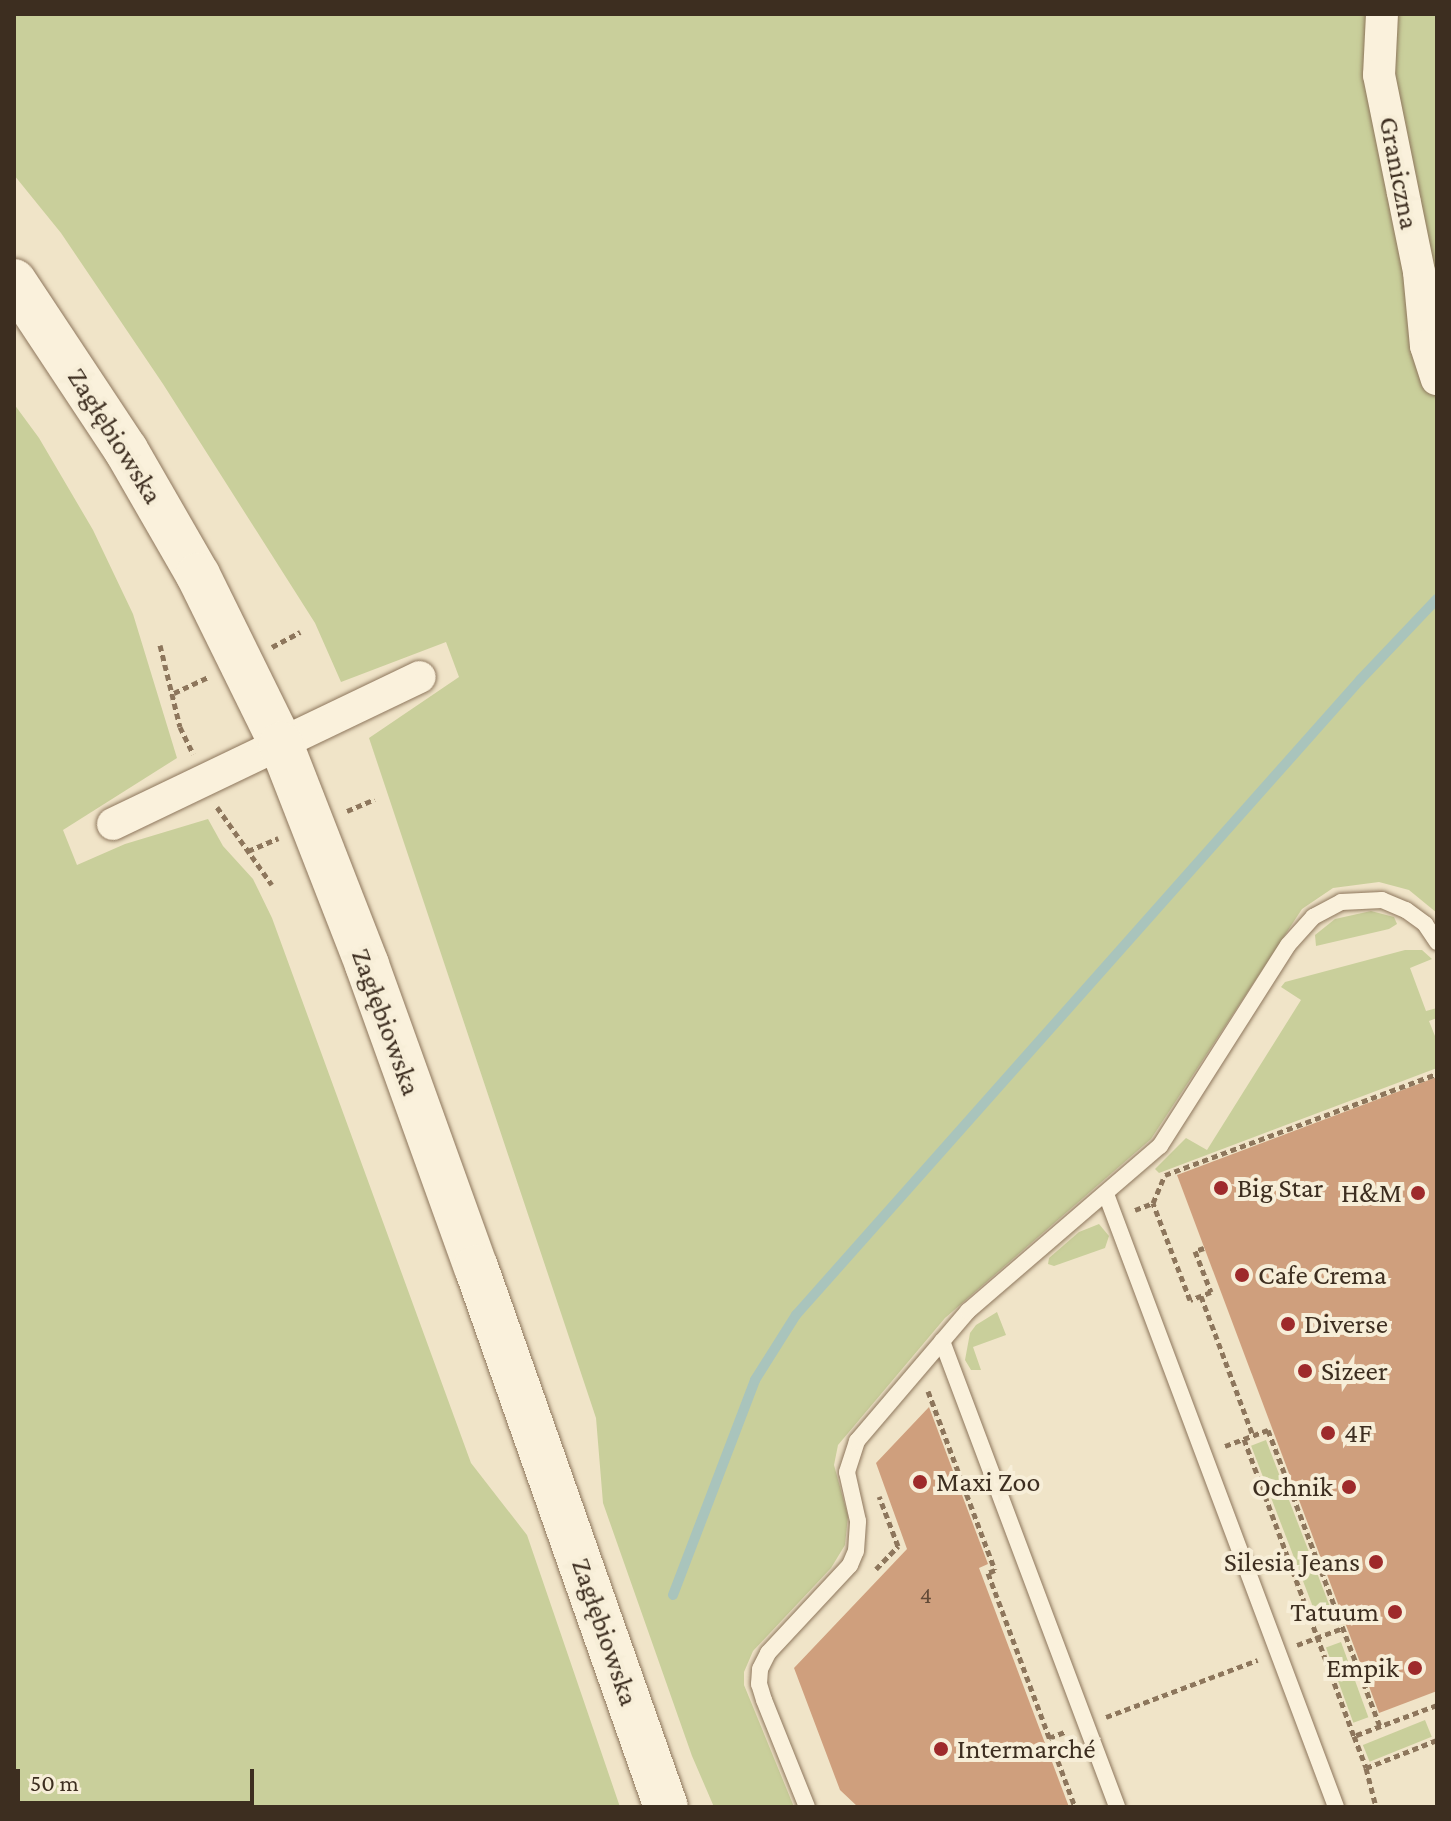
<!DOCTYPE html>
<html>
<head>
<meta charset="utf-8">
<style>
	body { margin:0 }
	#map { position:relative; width:1451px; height:1821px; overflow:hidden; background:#f0e4c8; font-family:"Crimson Pro",serif }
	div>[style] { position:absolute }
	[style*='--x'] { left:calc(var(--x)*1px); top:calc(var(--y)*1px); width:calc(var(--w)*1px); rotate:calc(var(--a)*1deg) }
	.green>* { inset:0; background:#c9cf9b; transform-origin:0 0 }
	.stream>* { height:10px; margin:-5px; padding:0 5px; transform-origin:5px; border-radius:5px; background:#a9c4bc }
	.building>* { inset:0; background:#cf9f7d }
	.path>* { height:5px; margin-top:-2.5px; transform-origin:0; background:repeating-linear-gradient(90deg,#8d765c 0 6px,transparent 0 10px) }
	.roads { filter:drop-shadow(0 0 2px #8d765c) drop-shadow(0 0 2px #8d765c) }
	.lane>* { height:16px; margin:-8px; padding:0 8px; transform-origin:8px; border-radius:8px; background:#faf1dc }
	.street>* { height:32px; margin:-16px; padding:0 16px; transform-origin:16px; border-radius:16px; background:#faf1dc }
	.secondary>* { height:44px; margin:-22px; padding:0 22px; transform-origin:22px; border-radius:22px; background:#faf1dc }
	.dots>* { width:22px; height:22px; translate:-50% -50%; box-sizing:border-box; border:4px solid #f7eed8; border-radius:50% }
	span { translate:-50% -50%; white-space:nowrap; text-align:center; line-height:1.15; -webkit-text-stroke:8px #f7eed8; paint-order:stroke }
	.number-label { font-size:24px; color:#624a37 }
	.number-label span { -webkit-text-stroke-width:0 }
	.street-label { font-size:28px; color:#3d2e20 }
	.poi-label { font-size:28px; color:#3d2e20 }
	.left { translate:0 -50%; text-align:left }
	.right { translate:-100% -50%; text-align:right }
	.frame { position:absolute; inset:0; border:16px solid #3d2e20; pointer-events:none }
	.scale { position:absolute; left:16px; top:1769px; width:238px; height:36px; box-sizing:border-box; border:4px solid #3d2e20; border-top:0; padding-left:10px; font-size:24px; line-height:28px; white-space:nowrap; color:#3d2e20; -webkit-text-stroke:6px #f7eed8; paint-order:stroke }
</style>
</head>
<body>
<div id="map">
	<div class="green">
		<i style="clip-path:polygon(14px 14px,1437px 14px,1437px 913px,1409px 890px,1379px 882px,1333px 888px,1302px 909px,1151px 1139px,945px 1318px,838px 1445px,834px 1465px,848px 1516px,845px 1545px,831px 1568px,753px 1651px,744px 1672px,744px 1685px,794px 1807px,714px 1807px,692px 1756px,603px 1503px,596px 1418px,369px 738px,459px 677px,446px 642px,341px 682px,315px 623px,163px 384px,61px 233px,14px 175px)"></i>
		<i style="clip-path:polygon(14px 404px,39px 438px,93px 530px,133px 614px,177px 758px,63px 830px,77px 865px,125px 844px,208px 819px,223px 846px,253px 879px,272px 918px,471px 1463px,527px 1535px,620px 1807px,14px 1807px)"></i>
		<i style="clip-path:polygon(1371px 911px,1394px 917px,1397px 924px,1389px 929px,1316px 946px,1315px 935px,1335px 919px)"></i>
		<i style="clip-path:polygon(1405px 950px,1422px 950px,1432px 959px,1410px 968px,1426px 1011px,1437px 1008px,1437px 1018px,1429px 1021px,1437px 1041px,1437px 1068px,1159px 1173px,1155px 1169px,1186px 1138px,1207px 1150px,1301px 1000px,1281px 987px,1285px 982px)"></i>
		<i style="clip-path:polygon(1099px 1224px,1109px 1236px,1105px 1248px,1054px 1266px,1048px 1264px,1049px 1258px,1079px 1232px)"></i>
		<i style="clip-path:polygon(997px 1312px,1006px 1335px,973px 1347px,981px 1370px,971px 1370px,965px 1360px,970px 1333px,976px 1325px)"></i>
		<i style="left:1266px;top:1440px;width:191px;height:16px;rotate:69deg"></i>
		<i style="left:1341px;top:1642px;width:80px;height:16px;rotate:70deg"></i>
		<i style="left:1425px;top:1720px;width:18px;height:67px;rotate:68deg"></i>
	</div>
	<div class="stream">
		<i style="--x:673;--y:1595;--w:230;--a:-69.1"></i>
		<i style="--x:755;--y:1380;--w:77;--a:-57.8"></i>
		<i style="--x:796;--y:1315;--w:849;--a:-48.39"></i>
		<i style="--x:1360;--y:680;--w:112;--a:-46.5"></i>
	</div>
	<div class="building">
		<i style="clip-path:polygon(1437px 1077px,1437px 1691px,1379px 1713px,1177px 1175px)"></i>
		<i style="clip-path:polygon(929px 1407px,988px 1564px,979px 1568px,1069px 1807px,858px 1807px,840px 1790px,794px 1668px,907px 1549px,876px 1463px)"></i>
	</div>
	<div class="path">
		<i style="--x:160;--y:645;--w:84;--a:76.3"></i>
		<i style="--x:180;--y:727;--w:30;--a:64"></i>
		<i style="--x:272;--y:647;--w:32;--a:-28"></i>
		<i style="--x:174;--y:693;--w:38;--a:-25"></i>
		<i style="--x:217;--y:807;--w:95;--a:54.8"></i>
		<i style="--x:347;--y:811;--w:30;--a:-23"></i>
		<i style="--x:248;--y:851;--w:33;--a:-23"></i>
		<i style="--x:1135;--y:1210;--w:19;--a:-21"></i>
		<i style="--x:1204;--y:1248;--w:9;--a:162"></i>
		<i style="--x:1195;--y:1251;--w:44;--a:68.7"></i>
		<i style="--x:1211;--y:1292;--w:22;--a:159"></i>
		<i style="--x:1190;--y:1300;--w:104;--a:-110.9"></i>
		<i style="--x:1153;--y:1203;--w:30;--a:-67"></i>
		<i style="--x:1165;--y:1175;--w:290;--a:-20.4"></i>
		<i style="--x:1201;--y:1296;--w:149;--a:69.6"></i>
		<i style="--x:928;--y:1391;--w:191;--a:69.5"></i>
		<i style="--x:995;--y:1570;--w:8;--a:157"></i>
		<i style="--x:988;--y:1573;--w:250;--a:69.6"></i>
		<i style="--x:1244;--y:1439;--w:317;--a:69.7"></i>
		<i style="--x:1225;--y:1446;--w:46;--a:-20.4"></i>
		<i style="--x:1268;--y:1430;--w:317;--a:69.3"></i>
		<i style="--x:876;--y:1569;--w:32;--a:-46"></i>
		<i style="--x:898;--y:1546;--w:53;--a:-110.8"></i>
		<i style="--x:1297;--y:1645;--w:49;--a:-20.3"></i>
		<i style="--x:1437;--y:1705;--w:89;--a:159.5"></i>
		<i style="--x:1354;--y:1736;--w:34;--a:69"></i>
		<i style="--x:1366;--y:1768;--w:76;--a:-21.5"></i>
		<i style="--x:1106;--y:1717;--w:162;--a:-20.6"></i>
		<i style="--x:1049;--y:1738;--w:19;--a:-21"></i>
		<i style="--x:1366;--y:1768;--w:40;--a:75.6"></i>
	</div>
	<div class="roads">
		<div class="lane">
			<i style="--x:1106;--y:1194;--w:655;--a:69.43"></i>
			<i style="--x:942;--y:1341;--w:498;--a:69.4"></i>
			<i style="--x:807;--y:1807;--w:115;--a:-111.9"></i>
			<i style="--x:764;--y:1700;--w:17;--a:-107"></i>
			<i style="--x:759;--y:1684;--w:15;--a:-86"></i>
			<i style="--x:760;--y:1669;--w:18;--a:-63"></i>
			<i style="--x:768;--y:1653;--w:120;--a:-47"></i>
			<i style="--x:850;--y:1565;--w:15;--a:-67"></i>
			<i style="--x:856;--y:1551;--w:30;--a:-86"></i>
			<i style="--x:858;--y:1521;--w:50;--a:-102.7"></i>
			<i style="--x:847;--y:1472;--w:33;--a:-72"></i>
			<i style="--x:857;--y:1441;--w:171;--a:-49.5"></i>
			<i style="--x:968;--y:1311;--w:253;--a:-40.7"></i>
			<i style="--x:1160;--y:1146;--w:238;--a:-57.5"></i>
			<i style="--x:1288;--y:945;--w:38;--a:-48"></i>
			<i style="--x:1313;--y:917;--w:32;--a:-28"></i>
			<i style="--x:1341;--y:902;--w:41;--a:-2.8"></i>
			<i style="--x:1382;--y:900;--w:26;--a:23"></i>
			<i style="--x:1406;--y:910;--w:24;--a:36"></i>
			<i style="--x:1425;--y:924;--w:22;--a:56"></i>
		</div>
		<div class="street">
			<i style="--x:1382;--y:14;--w:61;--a:92.8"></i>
			<i style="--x:1379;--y:75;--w:201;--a:78.5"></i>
			<i style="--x:1419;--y:272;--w:74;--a:84.6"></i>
			<i style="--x:1426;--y:346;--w:35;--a:72"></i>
			<i style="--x:113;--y:824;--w:340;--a:-25.6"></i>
		</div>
		<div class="secondary">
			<i style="--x:14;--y:281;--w:203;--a:56.5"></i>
			<i style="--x:126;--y:450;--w:144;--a:60.1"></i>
			<i style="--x:198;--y:575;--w:188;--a:63.8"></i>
			<i style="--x:281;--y:744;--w:237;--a:68.7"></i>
			<i style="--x:367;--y:965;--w:321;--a:70.2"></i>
			<i style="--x:476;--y:1267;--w:572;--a:70.62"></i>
		</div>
	</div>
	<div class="dots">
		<i style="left:1221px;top:1188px;background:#9e2a2b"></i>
		<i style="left:1418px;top:1193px;background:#9e2a2b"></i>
		<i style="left:1242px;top:1275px;background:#9e2a2b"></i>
		<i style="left:1288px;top:1324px;background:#9e2a2b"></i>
		<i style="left:1305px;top:1371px;background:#9e2a2b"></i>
		<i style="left:1328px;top:1433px;background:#9e2a2b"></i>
		<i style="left:920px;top:1482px;background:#9e2a2b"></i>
		<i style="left:1349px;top:1487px;background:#9e2a2b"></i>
		<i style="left:1376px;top:1562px;background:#9e2a2b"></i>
		<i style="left:1395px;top:1612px;background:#9e2a2b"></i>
		<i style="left:1415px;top:1668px;background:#9e2a2b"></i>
		<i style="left:941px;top:1749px;background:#9e2a2b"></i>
	</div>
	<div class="number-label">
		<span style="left:926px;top:1595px">4</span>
	</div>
	<div class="street-label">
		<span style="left:1399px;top:173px;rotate:79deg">Graniczna</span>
		<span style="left:115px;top:436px;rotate:58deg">Zagłębiowska</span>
		<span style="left:386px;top:1022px;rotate:70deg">Zagłębiowska</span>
		<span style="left:605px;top:1632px;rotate:71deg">Zagłębiowska</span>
	</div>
	<div class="poi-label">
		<span class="left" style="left:1237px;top:1188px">Big Star</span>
		<span class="right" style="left:1402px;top:1193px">H&amp;M</span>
		<span class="left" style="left:1258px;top:1275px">Cafe Crema</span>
		<span class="left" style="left:1304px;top:1324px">Diverse</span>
		<span class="left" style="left:1321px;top:1371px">Sizeer</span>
		<span class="left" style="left:1344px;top:1433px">4F</span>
		<span class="left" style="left:936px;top:1482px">Maxi Zoo</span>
		<span class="right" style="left:1333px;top:1487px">Ochnik</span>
		<span class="right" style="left:1360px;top:1562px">Silesia Jeans</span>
		<span class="right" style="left:1379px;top:1612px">Tatuum</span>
		<span class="right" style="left:1399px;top:1668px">Empik</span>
		<span class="left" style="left:957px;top:1749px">Intermarché</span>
	</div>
	<div class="frame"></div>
	<div class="scale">50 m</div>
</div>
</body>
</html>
